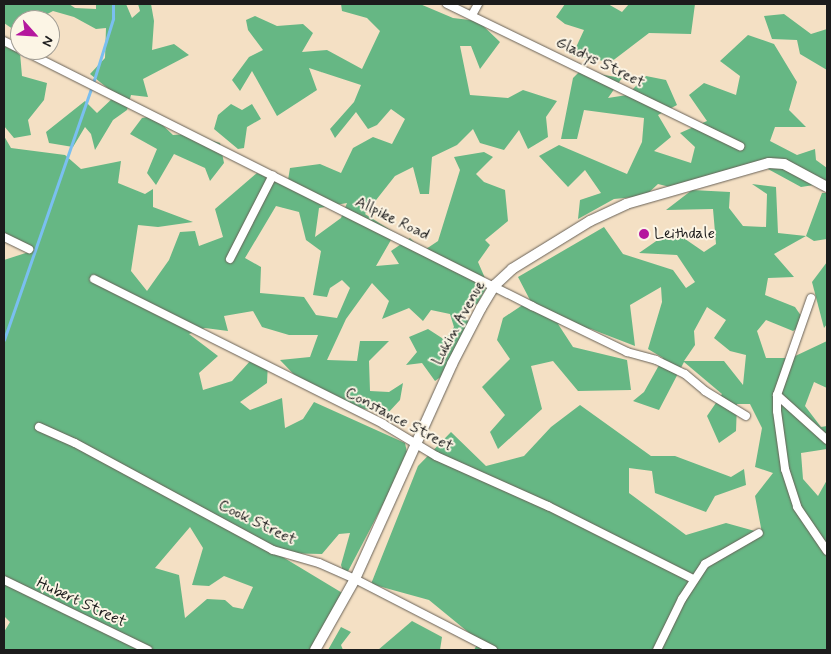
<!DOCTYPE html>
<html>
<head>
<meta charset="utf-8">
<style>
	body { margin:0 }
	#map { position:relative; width:831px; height:654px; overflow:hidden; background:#f4e0c4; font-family:Mynerve,sans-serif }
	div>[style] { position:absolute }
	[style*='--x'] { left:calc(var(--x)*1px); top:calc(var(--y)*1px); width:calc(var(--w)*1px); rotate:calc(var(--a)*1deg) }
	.forest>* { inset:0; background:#66b784 }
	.stream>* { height:2.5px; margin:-1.25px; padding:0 1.25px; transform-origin:1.25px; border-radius:1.25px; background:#7abff0 }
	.roads { filter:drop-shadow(0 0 1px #686157) drop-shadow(0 0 1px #686157) }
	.minor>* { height:8px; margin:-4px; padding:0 4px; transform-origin:4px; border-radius:4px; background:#fff }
	.tertiary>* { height:10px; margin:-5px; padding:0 5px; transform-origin:5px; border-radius:5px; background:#fff }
	.dots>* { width:14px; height:14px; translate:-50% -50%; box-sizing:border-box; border:2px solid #fcf5e5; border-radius:50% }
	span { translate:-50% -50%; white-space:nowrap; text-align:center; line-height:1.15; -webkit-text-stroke:4px #fcf5e5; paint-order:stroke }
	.street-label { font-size:16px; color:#1c1c1c }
	.poi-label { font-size:16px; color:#1c1c1c }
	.left { translate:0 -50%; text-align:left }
	.frame { position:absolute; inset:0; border:5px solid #1c1c1c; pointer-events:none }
	.north { position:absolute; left:10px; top:10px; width:50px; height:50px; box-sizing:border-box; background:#fcf5e5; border:1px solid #a29e95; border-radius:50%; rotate:116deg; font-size:14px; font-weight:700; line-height:20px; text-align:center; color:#1c1c1c }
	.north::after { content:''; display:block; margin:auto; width:18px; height:22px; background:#b5179e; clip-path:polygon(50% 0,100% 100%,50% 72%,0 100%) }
</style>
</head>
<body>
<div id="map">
	<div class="forest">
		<i style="clip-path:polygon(4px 4px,69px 4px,75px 8px,96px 9px,96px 4px,126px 4px,132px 18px,140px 11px,138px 4px,151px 4px,154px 21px,152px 50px,174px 44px,189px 55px,143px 79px,148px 97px,131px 95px,127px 110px,113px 120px,95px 150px,91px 134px,85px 127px,73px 147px,49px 143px,46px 132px,85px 101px,97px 113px,116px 95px,90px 74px,105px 58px,106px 28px,96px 29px,74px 17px,53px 11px,36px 20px,20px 20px,20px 34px,4px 23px)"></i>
		<i style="clip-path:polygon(evenodd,341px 4px,420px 4px,453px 18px,478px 21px,500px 42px,480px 69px,471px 46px,460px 46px,470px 95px,508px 98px,523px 90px,557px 101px,546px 117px,548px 137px,528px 149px,519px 130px,504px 150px,480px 143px,473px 129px,457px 145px,432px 157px,429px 194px,420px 194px,413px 167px,395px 176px,365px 214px,395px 233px,376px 266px,399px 264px,391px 251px,410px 238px,423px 251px,438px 241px,460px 170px,454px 157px,484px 152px,493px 157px,476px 174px,484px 182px,505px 190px,508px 221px,485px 240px,490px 245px,478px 262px,488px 285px,477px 304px,460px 312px,469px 322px,442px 376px,435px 381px,422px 363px,406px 365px,417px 352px,409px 337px,428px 329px,445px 340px,454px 327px,450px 314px,431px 310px,423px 321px,409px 308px,382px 319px,389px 301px,372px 283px,346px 319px,327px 360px,357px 361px,360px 341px,389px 341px,369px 361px,370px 391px,389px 392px,403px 383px,400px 400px,387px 414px,347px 405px,304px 385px,280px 360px,310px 357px,318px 335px,289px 335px,262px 327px,253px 311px,224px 316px,228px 331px,205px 328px,189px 334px,218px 356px,199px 373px,203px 390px,232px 381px,251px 360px,268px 362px,267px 383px,240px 402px,250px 410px,282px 398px,285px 428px,303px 419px,314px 402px,405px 443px,408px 457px,345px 577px,341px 565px,350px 533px,339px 534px,322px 554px,276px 553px,344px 594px,315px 650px,4px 650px,4px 632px,10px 622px,4px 616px,4px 260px,35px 250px,4px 234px,4px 136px,11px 148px,65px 155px,81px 169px,121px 161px,118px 183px,145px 194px,153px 189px,153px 207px,193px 222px,158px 227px,138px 225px,131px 271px,147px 291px,169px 260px,180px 232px,195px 231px,199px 246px,223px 237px,215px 209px,257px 173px,287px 186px,290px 168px,320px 164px,341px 173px,353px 148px,373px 137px,392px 144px,405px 119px,391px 109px,377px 125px,368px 129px,356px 112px,335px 138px,330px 129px,354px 102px,361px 85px,309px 68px,317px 90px,277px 116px,252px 71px,240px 91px,232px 80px,249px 57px,263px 50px,248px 30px,246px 20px,255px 16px,277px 26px,303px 24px,313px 33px,302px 52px,327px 50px,362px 69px,380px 31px,367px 18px,342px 11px,341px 4px,347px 203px,341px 218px,315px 237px,319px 208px,347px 203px,341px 4px,276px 206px,299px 212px,306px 240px,321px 251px,313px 295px,327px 297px,330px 288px,342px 280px,350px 288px,337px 318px,316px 315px,304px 297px,260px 293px,261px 267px,245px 258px,276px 206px,341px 4px,190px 527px,203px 548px,192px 585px,209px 586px,224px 576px,253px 587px,243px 609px,233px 607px,225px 600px,207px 599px,185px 618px,179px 575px,155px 568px,190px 527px)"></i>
		<i style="clip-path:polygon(565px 4px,608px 4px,622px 12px,629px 4px,695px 4px,691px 34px,649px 33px,611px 62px,572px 56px,584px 30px,565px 24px,556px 17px)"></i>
		<i style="clip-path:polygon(784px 14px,811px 34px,827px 29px,827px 70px,800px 54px,797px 40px,772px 39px,764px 16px)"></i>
		<i style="clip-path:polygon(748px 35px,774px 44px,797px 82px,789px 110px,806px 127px,775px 127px,770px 141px,797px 155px,815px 149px,816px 160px,827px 168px,827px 183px,801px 187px,755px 162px,670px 187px,658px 184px,645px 196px,614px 199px,578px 219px,580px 200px,601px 193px,585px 170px,568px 187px,539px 156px,559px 145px,627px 174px,642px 142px,644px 118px,584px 110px,577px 139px,561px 139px,573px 78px,580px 71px,622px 78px,608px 98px,627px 95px,646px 76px,666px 80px,677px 105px,658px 115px,671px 137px,654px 151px,691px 163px,695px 147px,680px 133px,707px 121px,689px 95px,704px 83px,736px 95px,740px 76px,720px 61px)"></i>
		<i style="clip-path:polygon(4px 46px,20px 53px,22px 76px,47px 83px,44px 100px,28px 120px,31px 135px,14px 138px,4px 126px)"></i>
		<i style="clip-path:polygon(231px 104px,242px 110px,252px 104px,261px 119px,247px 127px,244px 148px,238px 149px,214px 129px,218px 115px)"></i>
		<i style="clip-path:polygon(153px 116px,173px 135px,188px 134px,220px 143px,224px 163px,210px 181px,205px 168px,174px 154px,156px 185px,147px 173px,157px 149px,130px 134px,142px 118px)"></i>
		<i style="clip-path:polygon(evenodd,752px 184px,776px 187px,778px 233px,806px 236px,822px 193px,827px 193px,827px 239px,814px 241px,806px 236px,774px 254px,794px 277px,768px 278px,765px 295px,795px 307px,806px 323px,793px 331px,766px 320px,757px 331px,766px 358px,791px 358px,827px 341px,827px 388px,814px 382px,805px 406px,821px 427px,827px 426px,827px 449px,801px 453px,803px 479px,818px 496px,827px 480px,827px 650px,474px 650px,479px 641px,429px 600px,371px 584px,418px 466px,451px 432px,486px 466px,524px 456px,551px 427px,580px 405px,651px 456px,675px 456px,731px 477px,744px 469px,746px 485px,715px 496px,706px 512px,655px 493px,652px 471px,629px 468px,629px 493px,686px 535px,726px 523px,762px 533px,755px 496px,773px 473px,755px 467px,762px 428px,750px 404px,737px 404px,736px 431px,719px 443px,707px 416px,722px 394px,684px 362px,659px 410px,633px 401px,644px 392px,663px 358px,648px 349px,662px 302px,661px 287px,630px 305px,635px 346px,591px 329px,558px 324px,573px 347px,627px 360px,631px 390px,578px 391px,553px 361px,531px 366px,542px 409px,498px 449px,490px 432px,505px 415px,482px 387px,510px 359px,497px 340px,503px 318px,530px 300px,518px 277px,604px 227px,623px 254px,673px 270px,686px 288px,695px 282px,677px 255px,639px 253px,672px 230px,704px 252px,716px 244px,713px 209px,666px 210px,692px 190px,730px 192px,729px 208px,743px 226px,766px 227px,767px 194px,752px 184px,707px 307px,726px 320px,714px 338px,730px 351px,746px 355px,743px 385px,724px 361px,684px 361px,695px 345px,694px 331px,707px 307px)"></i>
		<i style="clip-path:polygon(827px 262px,827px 324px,824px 328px,812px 282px)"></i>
		<i style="clip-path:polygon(412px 621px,442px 637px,440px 650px,378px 650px)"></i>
		<i style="clip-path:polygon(341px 627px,351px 632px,341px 645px,343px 650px,328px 650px)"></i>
	</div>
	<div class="stream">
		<i style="--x:4;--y:340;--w:275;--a:-70.9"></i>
		<i style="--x:94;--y:80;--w:64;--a:-72.7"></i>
		<i style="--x:113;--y:19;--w:15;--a:-90"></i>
	</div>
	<div class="roads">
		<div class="minor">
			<i style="--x:447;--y:4;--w:326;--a:25.9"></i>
			<i style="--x:472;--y:15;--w:13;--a:-61"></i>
			<i style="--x:4;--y:41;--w:18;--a:27"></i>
			<i style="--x:22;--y:50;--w:571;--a:26.65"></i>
			<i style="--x:532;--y:306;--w:106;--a:25.8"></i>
			<i style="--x:627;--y:352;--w:30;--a:15"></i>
			<i style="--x:656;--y:360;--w:32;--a:26"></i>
			<i style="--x:685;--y:374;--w:26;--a:40"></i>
			<i style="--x:705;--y:391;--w:48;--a:31.4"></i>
			<i style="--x:4;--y:237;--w:28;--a:26"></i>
			<i style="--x:230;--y:259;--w:94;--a:-62.9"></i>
			<i style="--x:94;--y:279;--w:323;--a:26.6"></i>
			<i style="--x:383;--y:424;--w:62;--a:31.1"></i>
			<i style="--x:436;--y:456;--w:123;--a:24.1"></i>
			<i style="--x:548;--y:506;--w:162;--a:26.7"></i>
			<i style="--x:811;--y:298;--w:103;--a:109.3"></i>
			<i style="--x:777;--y:395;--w:16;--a:90"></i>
			<i style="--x:777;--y:411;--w:59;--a:82.1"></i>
			<i style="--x:785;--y:469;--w:40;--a:72"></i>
			<i style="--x:797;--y:507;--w:53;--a:55.7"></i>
			<i style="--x:777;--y:395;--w:67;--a:42"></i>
			<i style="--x:39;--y:427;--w:39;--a:24"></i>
			<i style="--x:75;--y:443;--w:225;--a:28.4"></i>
			<i style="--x:273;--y:550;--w:48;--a:15.8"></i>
			<i style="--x:319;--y:563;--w:39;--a:24"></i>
			<i style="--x:355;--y:579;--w:155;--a:27.2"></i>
			<i style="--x:4;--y:580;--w:160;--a:25.9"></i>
			<i style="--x:657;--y:650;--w:57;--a:-63.9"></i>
			<i style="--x:682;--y:599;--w:42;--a:-56.7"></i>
			<i style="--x:705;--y:564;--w:62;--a:-29.9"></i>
		</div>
		<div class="tertiary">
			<i style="--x:315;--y:650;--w:81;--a:-60.6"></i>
			<i style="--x:355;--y:579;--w:236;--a:-65.7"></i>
			<i style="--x:452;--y:364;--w:63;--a:-62.6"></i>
			<i style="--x:481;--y:308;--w:27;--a:-59"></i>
			<i style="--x:495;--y:285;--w:23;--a:-43"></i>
			<i style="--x:512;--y:269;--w:92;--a:-31.6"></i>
			<i style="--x:590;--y:221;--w:40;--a:-25"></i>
			<i style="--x:626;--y:204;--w:149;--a:-16"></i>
			<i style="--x:769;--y:163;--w:15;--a:4"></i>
			<i style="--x:784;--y:164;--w:49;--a:28.1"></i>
		</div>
	</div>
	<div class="dots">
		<i style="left:644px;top:234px;background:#b5179e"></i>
	</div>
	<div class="street-label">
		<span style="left:600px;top:63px;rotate:26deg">Gladys Street</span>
		<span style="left:392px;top:219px;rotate:26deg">Allpike Road</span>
		<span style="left:459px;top:323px;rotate:-61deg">Lukin Avenue</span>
		<span style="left:399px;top:420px;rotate:28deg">Constance Street</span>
		<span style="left:257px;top:523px;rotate:26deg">Cook Street</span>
		<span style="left:81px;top:603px;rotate:25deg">Hubert Street</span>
	</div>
	<div class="poi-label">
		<span class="left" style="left:654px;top:234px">Leithdale</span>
	</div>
	<div class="frame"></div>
	<div class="north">N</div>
</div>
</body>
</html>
